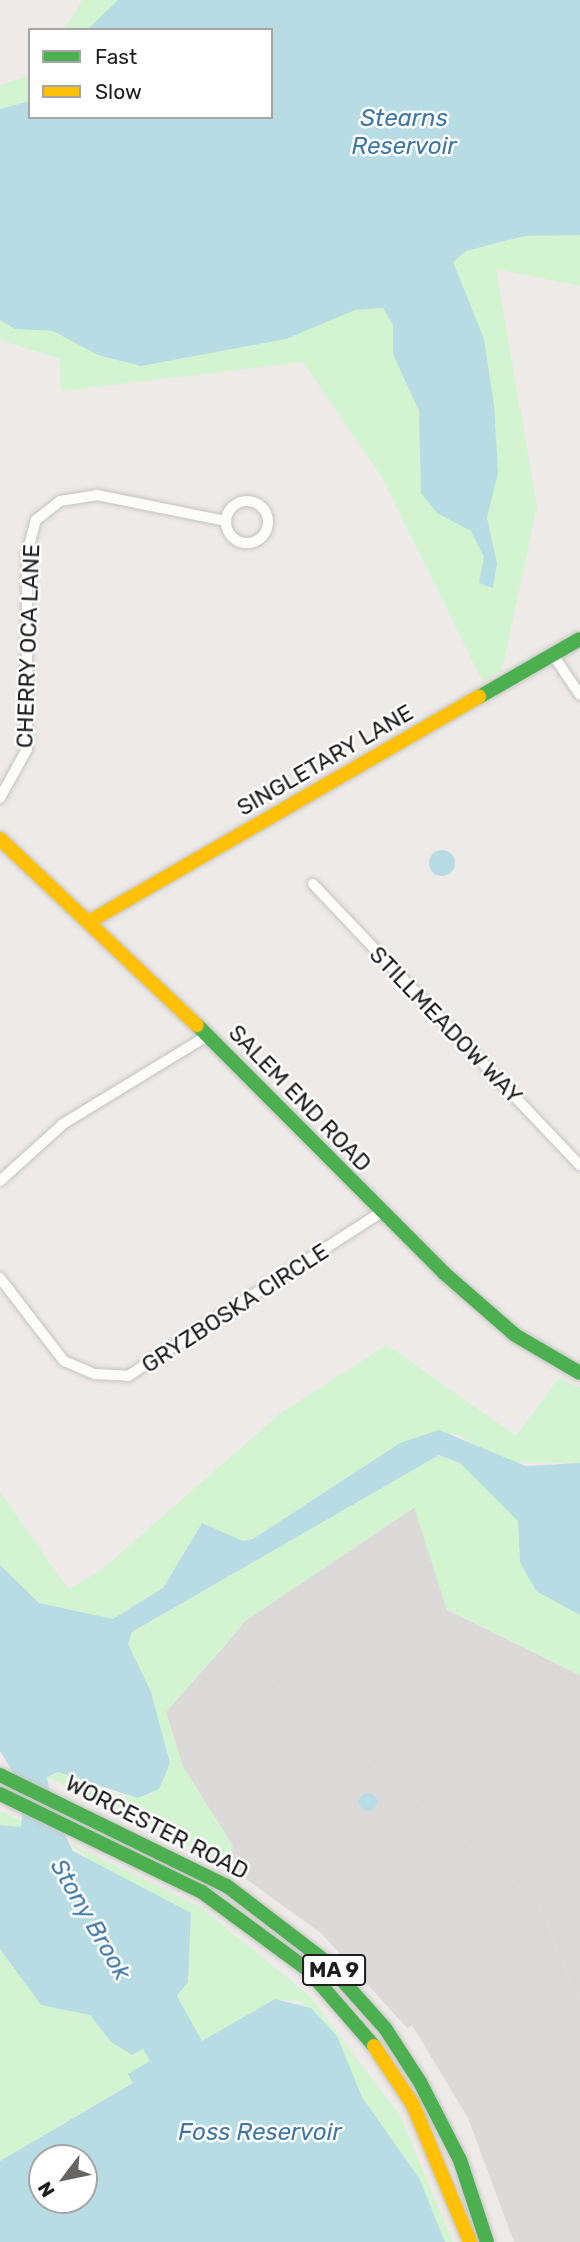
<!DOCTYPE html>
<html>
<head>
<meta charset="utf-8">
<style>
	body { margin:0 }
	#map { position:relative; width:580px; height:2242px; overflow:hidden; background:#edeae7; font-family:Rubik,sans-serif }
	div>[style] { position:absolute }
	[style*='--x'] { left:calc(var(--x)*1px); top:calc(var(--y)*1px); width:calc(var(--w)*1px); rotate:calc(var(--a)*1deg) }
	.residential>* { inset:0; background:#dcdad8 }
	.religious>* { inset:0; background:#dbdad8 }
	.park>* { inset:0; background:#d3f4d0 }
	.water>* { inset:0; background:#b8dce3 }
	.round { border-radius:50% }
	.roads { filter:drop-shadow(0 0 2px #c5c4c3) drop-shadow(0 0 2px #c5c4c3) }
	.street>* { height:10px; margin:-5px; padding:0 5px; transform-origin:5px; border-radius:5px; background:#fcfcfb }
	.street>.ring { margin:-5px; padding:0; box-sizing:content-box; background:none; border:10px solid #fcfcfb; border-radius:50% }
	.fast>* { height:14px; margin:-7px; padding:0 7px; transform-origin:7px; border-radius:7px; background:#4caf50 }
	.slow>* { height:14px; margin:-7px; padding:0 7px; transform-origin:7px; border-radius:7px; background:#ffc107 }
	span { translate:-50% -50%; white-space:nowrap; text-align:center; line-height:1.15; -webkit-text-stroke:5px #fff; paint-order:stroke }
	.shield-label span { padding:2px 5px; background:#fff; border:2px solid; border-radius:5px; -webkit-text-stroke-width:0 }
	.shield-label { font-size:21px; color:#1e1e1e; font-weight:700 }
	.street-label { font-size:23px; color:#1e1e1e }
	.water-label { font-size:24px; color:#3f78a5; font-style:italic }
	.legend { position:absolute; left:28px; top:28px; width:245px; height:91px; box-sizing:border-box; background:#fff; border:2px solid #a5a5a5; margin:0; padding:9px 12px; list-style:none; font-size:21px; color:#1e1e1e }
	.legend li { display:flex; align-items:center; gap:14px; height:35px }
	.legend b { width:35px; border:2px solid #a5a5a5 }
	.north { position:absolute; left:28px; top:2144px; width:70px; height:70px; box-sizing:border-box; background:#fff; border:2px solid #a5a5a5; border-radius:50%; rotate:238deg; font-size:19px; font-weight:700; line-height:28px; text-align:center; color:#1e1e1e }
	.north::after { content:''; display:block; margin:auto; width:24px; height:32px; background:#666564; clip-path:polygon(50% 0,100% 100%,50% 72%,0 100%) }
</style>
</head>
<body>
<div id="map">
	<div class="residential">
		<i style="clip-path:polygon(227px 1643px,538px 1902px,580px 2004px,580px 2242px,514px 2242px,468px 2118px,412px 2025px,407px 2028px,321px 1933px,224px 1863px,233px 1846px,183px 1767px,166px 1712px)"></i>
	</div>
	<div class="religious">
		<i style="clip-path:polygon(415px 1507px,447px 1610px,580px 1675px,580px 2004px,538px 1902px,227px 1643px,245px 1621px)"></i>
	</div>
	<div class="park">
		<i style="clip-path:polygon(83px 0,580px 0,580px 286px,496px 269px,537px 507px,502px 670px,483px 682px,383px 479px,303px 362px,61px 391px,60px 359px,0 340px,0 85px,30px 75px,30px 117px,271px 117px,271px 30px,63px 30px)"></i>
		<i style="clip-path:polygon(387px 1345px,516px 1436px,559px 1378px,580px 1388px,580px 1463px,507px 1462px,456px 1434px,400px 1443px,253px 1539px,243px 1541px,202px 1523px,163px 1588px,113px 1619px,39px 1603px,0 1565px,0 1492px,68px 1589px,100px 1571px,282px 1412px)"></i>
		<i style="clip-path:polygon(439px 1455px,460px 1463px,518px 1521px,520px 1562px,536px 1591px,580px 1615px,580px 1675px,447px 1610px,414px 1507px,245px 1621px,166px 1712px,183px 1767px,233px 1846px,224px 1863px,47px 1777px,58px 1772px,123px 1797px,151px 1794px,170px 1763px,151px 1692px,128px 1644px,133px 1632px)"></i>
		<i style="clip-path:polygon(0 1811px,22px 1821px,21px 1827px,0 1825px)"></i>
		<i style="clip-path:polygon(67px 1842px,200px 1907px,309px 1995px,400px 2116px,453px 2242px,445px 2242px,419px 2178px,362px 2097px,337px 2036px,301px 2002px,275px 1999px,202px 2042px,177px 1996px,188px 1982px,191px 1913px,111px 1876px)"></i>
		<i style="clip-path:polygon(0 1949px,41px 2005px,90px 2015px,111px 2042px,132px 2055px,143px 2049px,150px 2061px,133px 2082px,0 2161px)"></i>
	</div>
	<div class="water">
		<i style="clip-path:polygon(118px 0,580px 0,580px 235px,524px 236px,466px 251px,453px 262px,484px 339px,494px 405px,498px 473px,487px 518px,497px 563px,493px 588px,479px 583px,484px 557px,471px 531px,437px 513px,421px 493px,419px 411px,393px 354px,393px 325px,383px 308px,355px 310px,286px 339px,141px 366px,98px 355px,53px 331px,15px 329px,0 320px,0 109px,30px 101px,30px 117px,271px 117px,271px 30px,87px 30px)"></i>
		<i class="round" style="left:429px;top:850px;width:26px;height:26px"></i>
		<i style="clip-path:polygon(evenodd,439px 1430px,526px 1466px,580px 1463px,580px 1615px,536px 1591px,520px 1562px,518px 1521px,460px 1463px,439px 1455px,132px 1632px,128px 1644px,151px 1692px,170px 1763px,159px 1789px,138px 1798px,58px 1772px,47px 1777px,54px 1813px,73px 1851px,191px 1913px,188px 1982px,177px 1996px,202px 2041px,275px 1999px,311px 2008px,337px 2036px,362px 2097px,419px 2178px,445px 2242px,0 2242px,0 2161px,133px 2083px,128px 2074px,150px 2061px,143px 2049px,132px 2055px,111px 2042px,90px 2015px,41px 2005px,0 1949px,0 1825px,21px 1827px,22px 1815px,14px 1774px,0 1751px,0 1565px,39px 1603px,113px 1619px,163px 1588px,202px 1523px,243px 1541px,253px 1539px,400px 1443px,439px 1430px,42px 2158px,84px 2158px,84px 2200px,42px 2200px,42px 2158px)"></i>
		<i class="round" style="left:359px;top:1793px;width:18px;height:18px"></i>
	</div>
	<div class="roads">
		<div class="street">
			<i class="ring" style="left:226px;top:501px;width:32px;height:32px"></i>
			<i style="--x:553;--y:655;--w:48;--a:56"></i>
			<i style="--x:0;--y:798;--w:56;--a:-61.1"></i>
			<i style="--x:27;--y:749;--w:196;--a:-90"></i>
			<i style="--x:27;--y:553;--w:34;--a:-75"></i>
			<i style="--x:36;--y:520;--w:31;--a:-38"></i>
			<i style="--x:60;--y:501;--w:37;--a:-9"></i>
			<i style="--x:97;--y:495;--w:132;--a:11.4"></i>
			<i style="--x:313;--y:884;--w:388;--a:46.5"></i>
			<i style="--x:0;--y:1181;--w:85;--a:-42.1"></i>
			<i style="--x:63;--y:1124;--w:169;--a:-31.4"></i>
			<i style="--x:0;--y:1278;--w:105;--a:52.4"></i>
			<i style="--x:64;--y:1361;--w:34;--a:23"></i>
			<i style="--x:95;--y:1374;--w:33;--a:3"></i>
			<i style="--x:128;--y:1376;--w:300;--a:-32.9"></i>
		</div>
		<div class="fast">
			<i style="--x:479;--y:697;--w:116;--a:-29.9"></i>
			<i style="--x:197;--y:1025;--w:350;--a:45.1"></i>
			<i style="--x:444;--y:1273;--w:94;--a:41.1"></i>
			<i style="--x:515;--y:1335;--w:75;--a:30.3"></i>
			<i style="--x:0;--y:1775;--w:253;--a:26.1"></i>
			<i style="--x:227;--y:1886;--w:123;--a:37.4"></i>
			<i style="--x:325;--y:1961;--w:90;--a:48.2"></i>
			<i style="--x:385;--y:2028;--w:64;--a:57.1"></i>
			<i style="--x:420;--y:2082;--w:88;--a:62.9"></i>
			<i style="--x:460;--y:2160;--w:86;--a:71.8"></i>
			<i style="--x:0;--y:1794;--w:225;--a:25.9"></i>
			<i style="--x:202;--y:1892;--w:132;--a:36.3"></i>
			<i style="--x:308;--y:1970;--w:101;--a:49"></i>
		</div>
		<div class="slow">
			<i style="--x:0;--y:839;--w:271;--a:43.4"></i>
			<i style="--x:92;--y:920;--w:447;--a:-30"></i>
			<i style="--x:374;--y:2046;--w:71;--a:56.5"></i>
			<i style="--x:413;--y:2105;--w:148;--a:67.4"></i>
		</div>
	</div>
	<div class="shield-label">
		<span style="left:334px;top:1970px">MA 9</span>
	</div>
	<div class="street-label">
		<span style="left:28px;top:646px;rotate:-88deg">CHERRY OCA LANE</span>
		<span style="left:325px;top:760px;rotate:-30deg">SINGLETARY LANE</span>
		<span style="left:446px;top:1025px;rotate:46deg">STILLMEADOW WAY</span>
		<span style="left:300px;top:1098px;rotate:46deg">SALEM END ROAD</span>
		<span style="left:235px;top:1308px;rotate:-33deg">GRYZBOSKA CIRCLE</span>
		<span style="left:157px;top:1827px;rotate:27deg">WORCESTER ROAD</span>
	</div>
	<div class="water-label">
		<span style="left:404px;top:133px">Stearns<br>Reservoir</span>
		<span style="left:90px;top:1920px;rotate:60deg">Stony Brook</span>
		<span style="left:260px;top:2133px">Foss Reservoir</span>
	</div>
	<ul class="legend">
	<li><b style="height:9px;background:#4caf50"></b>Fast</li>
	<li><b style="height:9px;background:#ffc107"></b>Slow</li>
	</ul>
	<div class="north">N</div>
</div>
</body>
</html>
